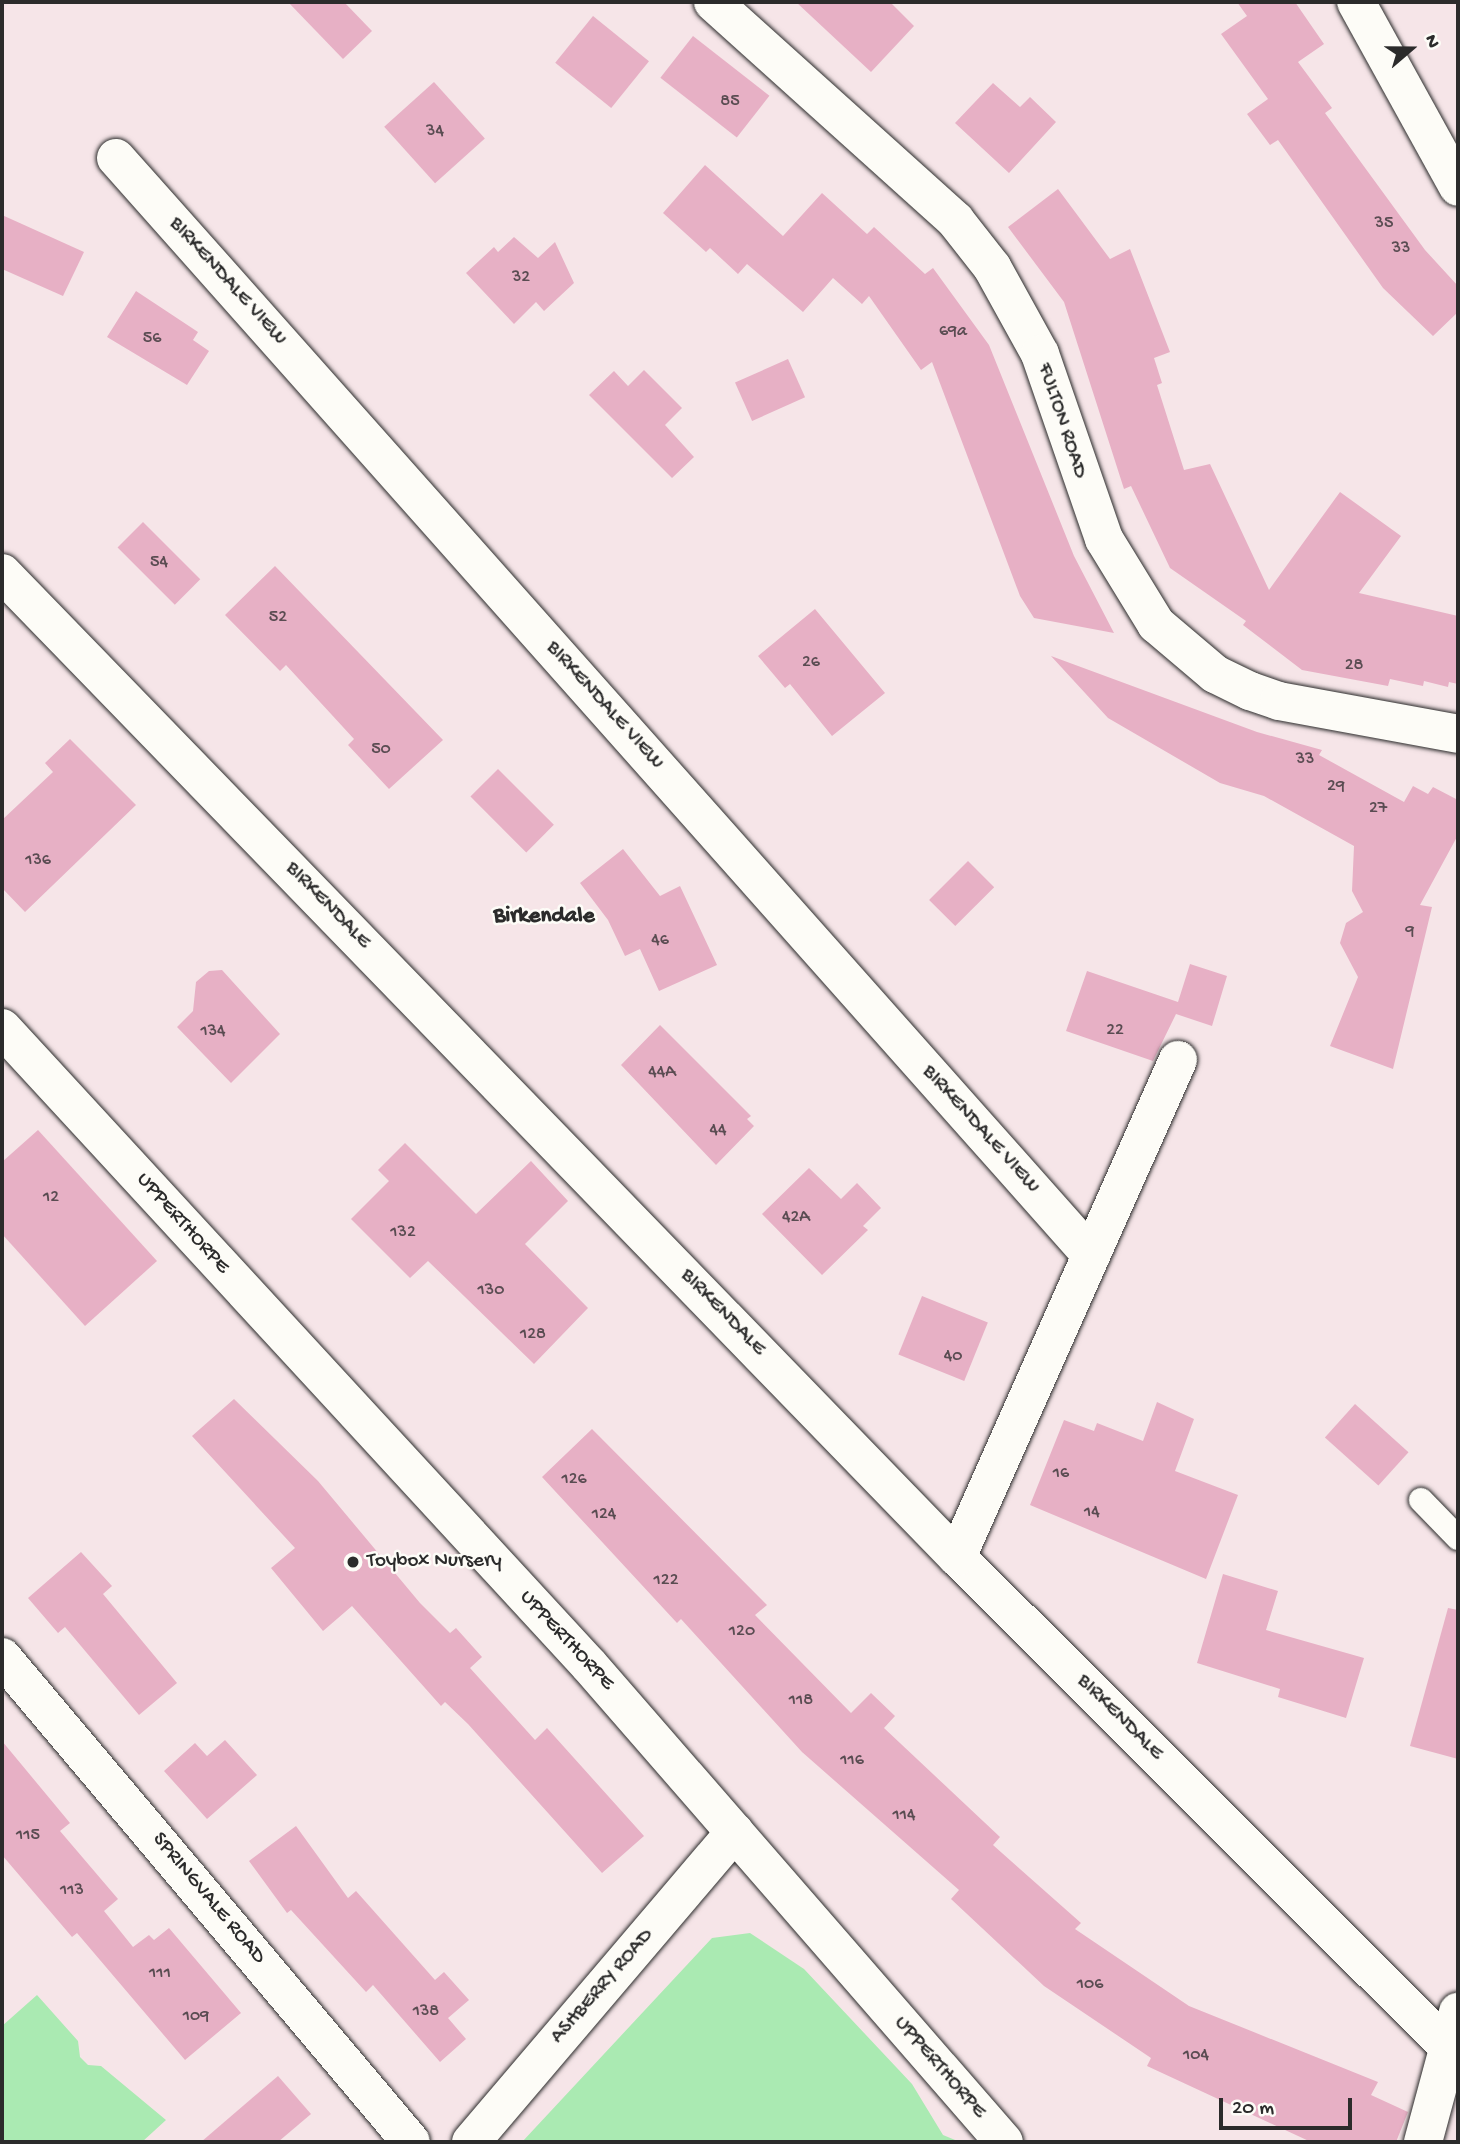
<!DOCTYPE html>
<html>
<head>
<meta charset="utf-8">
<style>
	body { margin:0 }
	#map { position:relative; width:1460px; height:2144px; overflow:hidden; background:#f6e5e8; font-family:"Gochi Hand",sans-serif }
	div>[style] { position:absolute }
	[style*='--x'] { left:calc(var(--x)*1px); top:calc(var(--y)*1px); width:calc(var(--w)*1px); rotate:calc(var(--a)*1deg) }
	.green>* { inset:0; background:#aaeab2 }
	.building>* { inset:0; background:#e7b0c5; transform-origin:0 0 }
	.roads { filter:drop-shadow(0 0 2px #2b2b2b) drop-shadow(0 0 2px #2b2b2b) }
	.lane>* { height:24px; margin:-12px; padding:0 12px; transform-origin:12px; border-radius:12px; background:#fdfcf7 }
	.street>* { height:38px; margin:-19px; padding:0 19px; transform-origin:19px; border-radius:19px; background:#fdfcf7 }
	.dots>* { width:19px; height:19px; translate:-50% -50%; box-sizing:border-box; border:4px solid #fdfcf7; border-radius:50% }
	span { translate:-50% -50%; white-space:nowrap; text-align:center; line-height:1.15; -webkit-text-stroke:5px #fdfcf7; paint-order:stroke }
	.number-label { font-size:18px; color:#5a4c52 }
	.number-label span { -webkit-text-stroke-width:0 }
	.street-label { font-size:21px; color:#2b2b2b }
	.poi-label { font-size:21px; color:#2b2b2b }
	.left { translate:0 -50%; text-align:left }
	.neighbourhood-label { font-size:23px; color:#2b2b2b; font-weight:700 }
	.frame { position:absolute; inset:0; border:4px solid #2b2b2b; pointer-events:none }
	.north { position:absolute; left:1376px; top:14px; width:70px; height:70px; -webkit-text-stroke:5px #fdfcf7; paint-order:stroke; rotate:70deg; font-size:19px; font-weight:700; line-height:28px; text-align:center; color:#2b2b2b }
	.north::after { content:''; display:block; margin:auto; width:24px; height:32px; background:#2b2b2b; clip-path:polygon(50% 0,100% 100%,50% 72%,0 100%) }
	.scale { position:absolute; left:1219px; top:2098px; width:133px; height:32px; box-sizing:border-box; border:4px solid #2b2b2b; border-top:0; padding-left:9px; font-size:21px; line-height:24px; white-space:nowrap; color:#2b2b2b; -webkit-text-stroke:5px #fdfcf7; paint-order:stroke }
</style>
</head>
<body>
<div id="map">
	<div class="green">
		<i style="clip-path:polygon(750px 1933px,804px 1969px,912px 2084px,943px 2135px,960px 2142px,522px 2142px,712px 1938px)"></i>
		<i style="clip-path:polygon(37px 1995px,78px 2041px,80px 2057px,88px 2065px,101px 2066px,166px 2120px,142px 2142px,2px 2142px,2px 2026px)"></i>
	</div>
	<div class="building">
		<i style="clip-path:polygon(288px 2px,344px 2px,372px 31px,343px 59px)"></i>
		<i style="clip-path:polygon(796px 2px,890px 2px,914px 26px,871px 72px)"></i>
		<i style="clip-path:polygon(1237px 2px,1295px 2px,1324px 44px,1298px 62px,1332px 108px,1325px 113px,1425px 250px,1458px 286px,1458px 312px,1433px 336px,1383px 288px,1278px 140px,1270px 145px,1247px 114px,1268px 99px,1221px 34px,1247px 16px)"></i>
		<i style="left:593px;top:16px;width:72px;height:60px;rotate:39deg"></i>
		<i style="left:693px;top:36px;width:97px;height:53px;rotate:38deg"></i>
		<i style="left:434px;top:82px;width:76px;height:67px;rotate:48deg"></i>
		<i style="clip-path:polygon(993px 83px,1020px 107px,1030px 97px,1056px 122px,1009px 173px,955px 123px)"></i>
		<i style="clip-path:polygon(705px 165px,783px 236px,822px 193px,867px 234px,874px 227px,925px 274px,933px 268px,989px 345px,1074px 556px,1114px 633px,1034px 618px,1020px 596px,932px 362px,921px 370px,869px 296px,862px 304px,833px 278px,803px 312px,747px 264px,738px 274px,710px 248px,706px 252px,663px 213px)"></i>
		<i style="clip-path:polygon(1058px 189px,1110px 259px,1130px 249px,1170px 352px,1154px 358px,1162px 383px,1157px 385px,1184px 470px,1210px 464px,1269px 590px,1340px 492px,1401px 536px,1359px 593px,1458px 616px,1458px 684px,1449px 682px,1448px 687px,1424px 681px,1423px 686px,1390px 679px,1388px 686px,1302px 670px,1243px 625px,1246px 621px,1170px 568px,1131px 486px,1124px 489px,1064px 302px,1008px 227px)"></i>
		<i style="clip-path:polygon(2px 215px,84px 252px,63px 296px,2px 269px)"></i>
		<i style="clip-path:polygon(514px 237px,538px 258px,555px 242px,574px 283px,544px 311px,536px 302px,514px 324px,466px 273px,494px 247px,498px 252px)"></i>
		<i style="clip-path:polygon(136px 291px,198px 332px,193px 340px,209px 351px,187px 385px,107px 337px)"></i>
		<i style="left:788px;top:359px;width:42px;height:58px;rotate:66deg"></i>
		<i style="clip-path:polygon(644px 370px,682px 408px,665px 425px,694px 457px,672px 478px,589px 395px,614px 371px,628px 386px)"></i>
		<i style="left:143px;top:522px;width:81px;height:36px;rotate:45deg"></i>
		<i style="clip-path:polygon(275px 566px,443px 740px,389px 789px,348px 745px,354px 739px,286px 665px,280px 671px,225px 615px)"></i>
		<i style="clip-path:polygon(815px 609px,885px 693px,832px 736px,790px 684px,785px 688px,758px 656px)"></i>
		<i style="clip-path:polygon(1051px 656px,1257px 732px,1322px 750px,1319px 755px,1404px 802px,1413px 786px,1428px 794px,1433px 787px,1458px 800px,1458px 835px,1420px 905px,1432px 907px,1393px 1069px,1330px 1046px,1358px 977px,1340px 943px,1346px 923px,1363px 912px,1352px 891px,1354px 846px,1264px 796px,1220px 783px,1108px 718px)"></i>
		<i style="clip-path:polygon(70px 739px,136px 805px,25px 912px,2px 888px,2px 820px,53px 772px,45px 763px)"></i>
		<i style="left:498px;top:769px;width:79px;height:39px;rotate:45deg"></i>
		<i style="clip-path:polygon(623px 849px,660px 896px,680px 886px,717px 965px,659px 991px,640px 949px,625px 956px,608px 920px,580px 883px)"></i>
		<i style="left:968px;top:861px;width:37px;height:55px;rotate:45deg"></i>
		<i style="clip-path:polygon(1190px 964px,1227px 976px,1212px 1026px,1176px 1014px,1153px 1061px,1066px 1031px,1087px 971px,1178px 1002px)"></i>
		<i style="clip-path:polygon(222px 970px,280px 1034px,231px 1083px,177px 1027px,193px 1011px,196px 982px,209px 971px)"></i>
		<i style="clip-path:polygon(660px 1025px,751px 1116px,747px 1119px,754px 1126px,716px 1165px,621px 1065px)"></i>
		<i style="clip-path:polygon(38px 1130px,157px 1261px,85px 1326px,2px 1234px,2px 1162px)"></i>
		<i style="clip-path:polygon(405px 1143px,476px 1214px,531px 1161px,568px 1201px,525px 1244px,588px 1308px,534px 1364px,428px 1261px,410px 1278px,351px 1219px,389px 1181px,378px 1170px)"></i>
		<i style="clip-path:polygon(809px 1168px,841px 1199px,857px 1183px,881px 1208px,863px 1226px,868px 1230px,822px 1275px,762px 1214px)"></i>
		<i style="left:922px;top:1296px;width:71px;height:63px;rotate:22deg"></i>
		<i style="clip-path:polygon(234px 1399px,318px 1481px,420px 1603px,450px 1633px,456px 1628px,482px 1657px,470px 1668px,535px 1740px,547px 1728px,644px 1836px,602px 1873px,468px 1724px,445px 1702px,441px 1706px,352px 1606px,323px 1631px,271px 1568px,295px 1548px,192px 1436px)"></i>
		<i style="clip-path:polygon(1157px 1402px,1194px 1419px,1175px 1471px,1238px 1495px,1206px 1579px,1030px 1505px,1064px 1420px,1094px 1431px,1097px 1423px,1143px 1441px)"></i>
		<i style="left:1355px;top:1404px;width:72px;height:45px;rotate:42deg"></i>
		<i style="clip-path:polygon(592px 1429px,767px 1605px,755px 1615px,851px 1713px,871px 1693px,895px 1716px,884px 1728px,1000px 1837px,993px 1845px,1081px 1923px,1075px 1929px,1189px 2006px,1378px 2082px,1371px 2095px,1408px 2112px,1396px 2142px,1311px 2142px,1147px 2066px,1151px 2058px,1044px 1986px,951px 1899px,959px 1890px,802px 1752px,681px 1619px,677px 1623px,542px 1477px)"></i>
		<i style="clip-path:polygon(81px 1552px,112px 1586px,103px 1594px,177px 1683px,139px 1715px,65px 1627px,58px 1633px,28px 1598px)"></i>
		<i style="clip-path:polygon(1223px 1574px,1278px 1591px,1266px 1630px,1364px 1658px,1346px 1718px,1278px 1697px,1280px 1689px,1197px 1663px)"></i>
		<i style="clip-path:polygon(1448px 1608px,1458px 1610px,1458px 1759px,1410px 1746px)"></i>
		<i style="clip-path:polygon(225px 1740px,257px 1775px,207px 1819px,164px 1771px,195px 1743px,207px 1756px)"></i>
		<i style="clip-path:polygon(2px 1741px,70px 1823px,60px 1831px,118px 1899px,104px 1911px,133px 1947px,149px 1935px,154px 1940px,169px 1928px,241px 2013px,185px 2060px,77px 1933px,72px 1937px,2px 1855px)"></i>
		<i style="clip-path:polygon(296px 1826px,348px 1898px,356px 1891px,435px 1980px,444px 1972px,469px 2000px,448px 2018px,466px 2039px,440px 2062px,373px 1985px,366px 1992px,291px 1910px,287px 1913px,249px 1861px)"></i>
		<i style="clip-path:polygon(278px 2076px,311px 2114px,278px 2142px,201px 2142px)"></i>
	</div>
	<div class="roads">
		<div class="lane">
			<i style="--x:1421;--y:1500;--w:53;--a:45.8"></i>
		</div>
		<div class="street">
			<i style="--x:713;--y:2;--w:326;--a:42"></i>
			<i style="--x:955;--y:220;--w:60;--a:51.8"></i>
			<i style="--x:992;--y:267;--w:99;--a:61.1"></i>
			<i style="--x:1040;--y:354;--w:196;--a:70.9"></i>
			<i style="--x:1104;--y:539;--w:100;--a:58.5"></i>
			<i style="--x:1156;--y:624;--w:77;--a:40.3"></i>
			<i style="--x:1215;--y:674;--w:39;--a:26"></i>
			<i style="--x:1250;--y:691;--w:31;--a:19"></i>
			<i style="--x:1279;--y:701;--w:182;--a:10.4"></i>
			<i style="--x:1356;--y:2;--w:211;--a:61.1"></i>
			<i style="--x:116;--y:158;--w:1468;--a:48.37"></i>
			<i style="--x:2;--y:573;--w:1371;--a:45.86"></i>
			<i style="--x:957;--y:1557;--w:694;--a:44.94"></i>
			<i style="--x:2;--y:1028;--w:866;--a:47.34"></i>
			<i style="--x:589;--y:1665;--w:632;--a:48.98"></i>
			<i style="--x:957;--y:1557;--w:544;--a:-66.03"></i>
			<i style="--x:2;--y:1657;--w:634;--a:49.86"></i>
			<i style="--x:471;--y:2142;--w:407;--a:-49.6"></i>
			<i style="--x:1423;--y:2142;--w:135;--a:-74.9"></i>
		</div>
	</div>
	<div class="dots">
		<i style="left:353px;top:1562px;background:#2b2b2b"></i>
	</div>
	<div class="number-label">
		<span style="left:730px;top:102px">85</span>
		<span style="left:435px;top:132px">34</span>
		<span style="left:1384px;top:224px">35</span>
		<span style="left:1401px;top:249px">33</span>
		<span style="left:521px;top:278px">32</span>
		<span style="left:953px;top:332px">69a</span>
		<span style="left:152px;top:339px">56</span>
		<span style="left:159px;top:563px">54</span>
		<span style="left:278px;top:618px">52</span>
		<span style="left:811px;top:663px">26</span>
		<span style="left:1354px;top:666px">28</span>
		<span style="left:381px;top:750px">50</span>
		<span style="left:1305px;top:760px">33</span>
		<span style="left:1336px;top:787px">29</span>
		<span style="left:1378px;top:809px">27</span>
		<span style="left:38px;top:861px">136</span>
		<span style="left:1410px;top:932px">9</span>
		<span style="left:660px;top:941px">46</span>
		<span style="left:1115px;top:1031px">22</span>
		<span style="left:213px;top:1032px">134</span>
		<span style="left:662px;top:1073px">44A</span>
		<span style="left:718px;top:1131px">44</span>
		<span style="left:51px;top:1198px">12</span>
		<span style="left:796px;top:1218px">42A</span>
		<span style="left:403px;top:1233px">132</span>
		<span style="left:491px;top:1291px">130</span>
		<span style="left:533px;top:1335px">128</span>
		<span style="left:953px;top:1357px">40</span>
		<span style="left:1061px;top:1474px">16</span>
		<span style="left:574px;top:1480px">126</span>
		<span style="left:1092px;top:1513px">14</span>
		<span style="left:604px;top:1515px">124</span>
		<span style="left:666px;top:1581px">122</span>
		<span style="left:742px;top:1632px">120</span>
		<span style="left:801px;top:1701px">118</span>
		<span style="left:852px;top:1761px">116</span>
		<span style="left:904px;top:1816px">114</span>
		<span style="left:28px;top:1836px">115</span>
		<span style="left:72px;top:1891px">113</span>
		<span style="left:160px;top:1974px">111</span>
		<span style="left:1090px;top:1985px">106</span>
		<span style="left:426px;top:2012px">138</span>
		<span style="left:196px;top:2017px">109</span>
		<span style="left:1196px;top:2056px">104</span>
	</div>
	<div class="street-label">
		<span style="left:227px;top:282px;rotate:48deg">BIRKENDALE VIEW</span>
		<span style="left:1061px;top:421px;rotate:72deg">FULTON ROAD</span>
		<span style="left:604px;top:706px;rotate:48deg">BIRKENDALE VIEW</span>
		<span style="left:327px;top:906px;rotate:46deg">BIRKENDALE</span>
		<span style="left:980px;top:1130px;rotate:48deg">BIRKENDALE VIEW</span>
		<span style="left:182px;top:1224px;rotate:48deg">UPPERTHORPE</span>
		<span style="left:722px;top:1313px;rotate:46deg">BIRKENDALE</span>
		<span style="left:566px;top:1641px;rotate:47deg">UPPERTHORPE</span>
		<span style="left:1119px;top:1718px;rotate:45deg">BIRKENDALE</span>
		<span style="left:208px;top:1899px;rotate:50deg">SPRINGVALE ROAD</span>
		<span style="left:603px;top:1987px;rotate:-49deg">ASHBERRY ROAD</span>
		<span style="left:939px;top:2068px;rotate:49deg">UPPERTHORPE</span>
	</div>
	<div class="poi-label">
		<span class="left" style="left:367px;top:1562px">Toybox Nursery</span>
	</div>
	<div class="neighbourhood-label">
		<span style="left:544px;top:917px">Birkendale</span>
	</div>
	<div class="frame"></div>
	<div class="north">N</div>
	<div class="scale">20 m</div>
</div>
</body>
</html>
